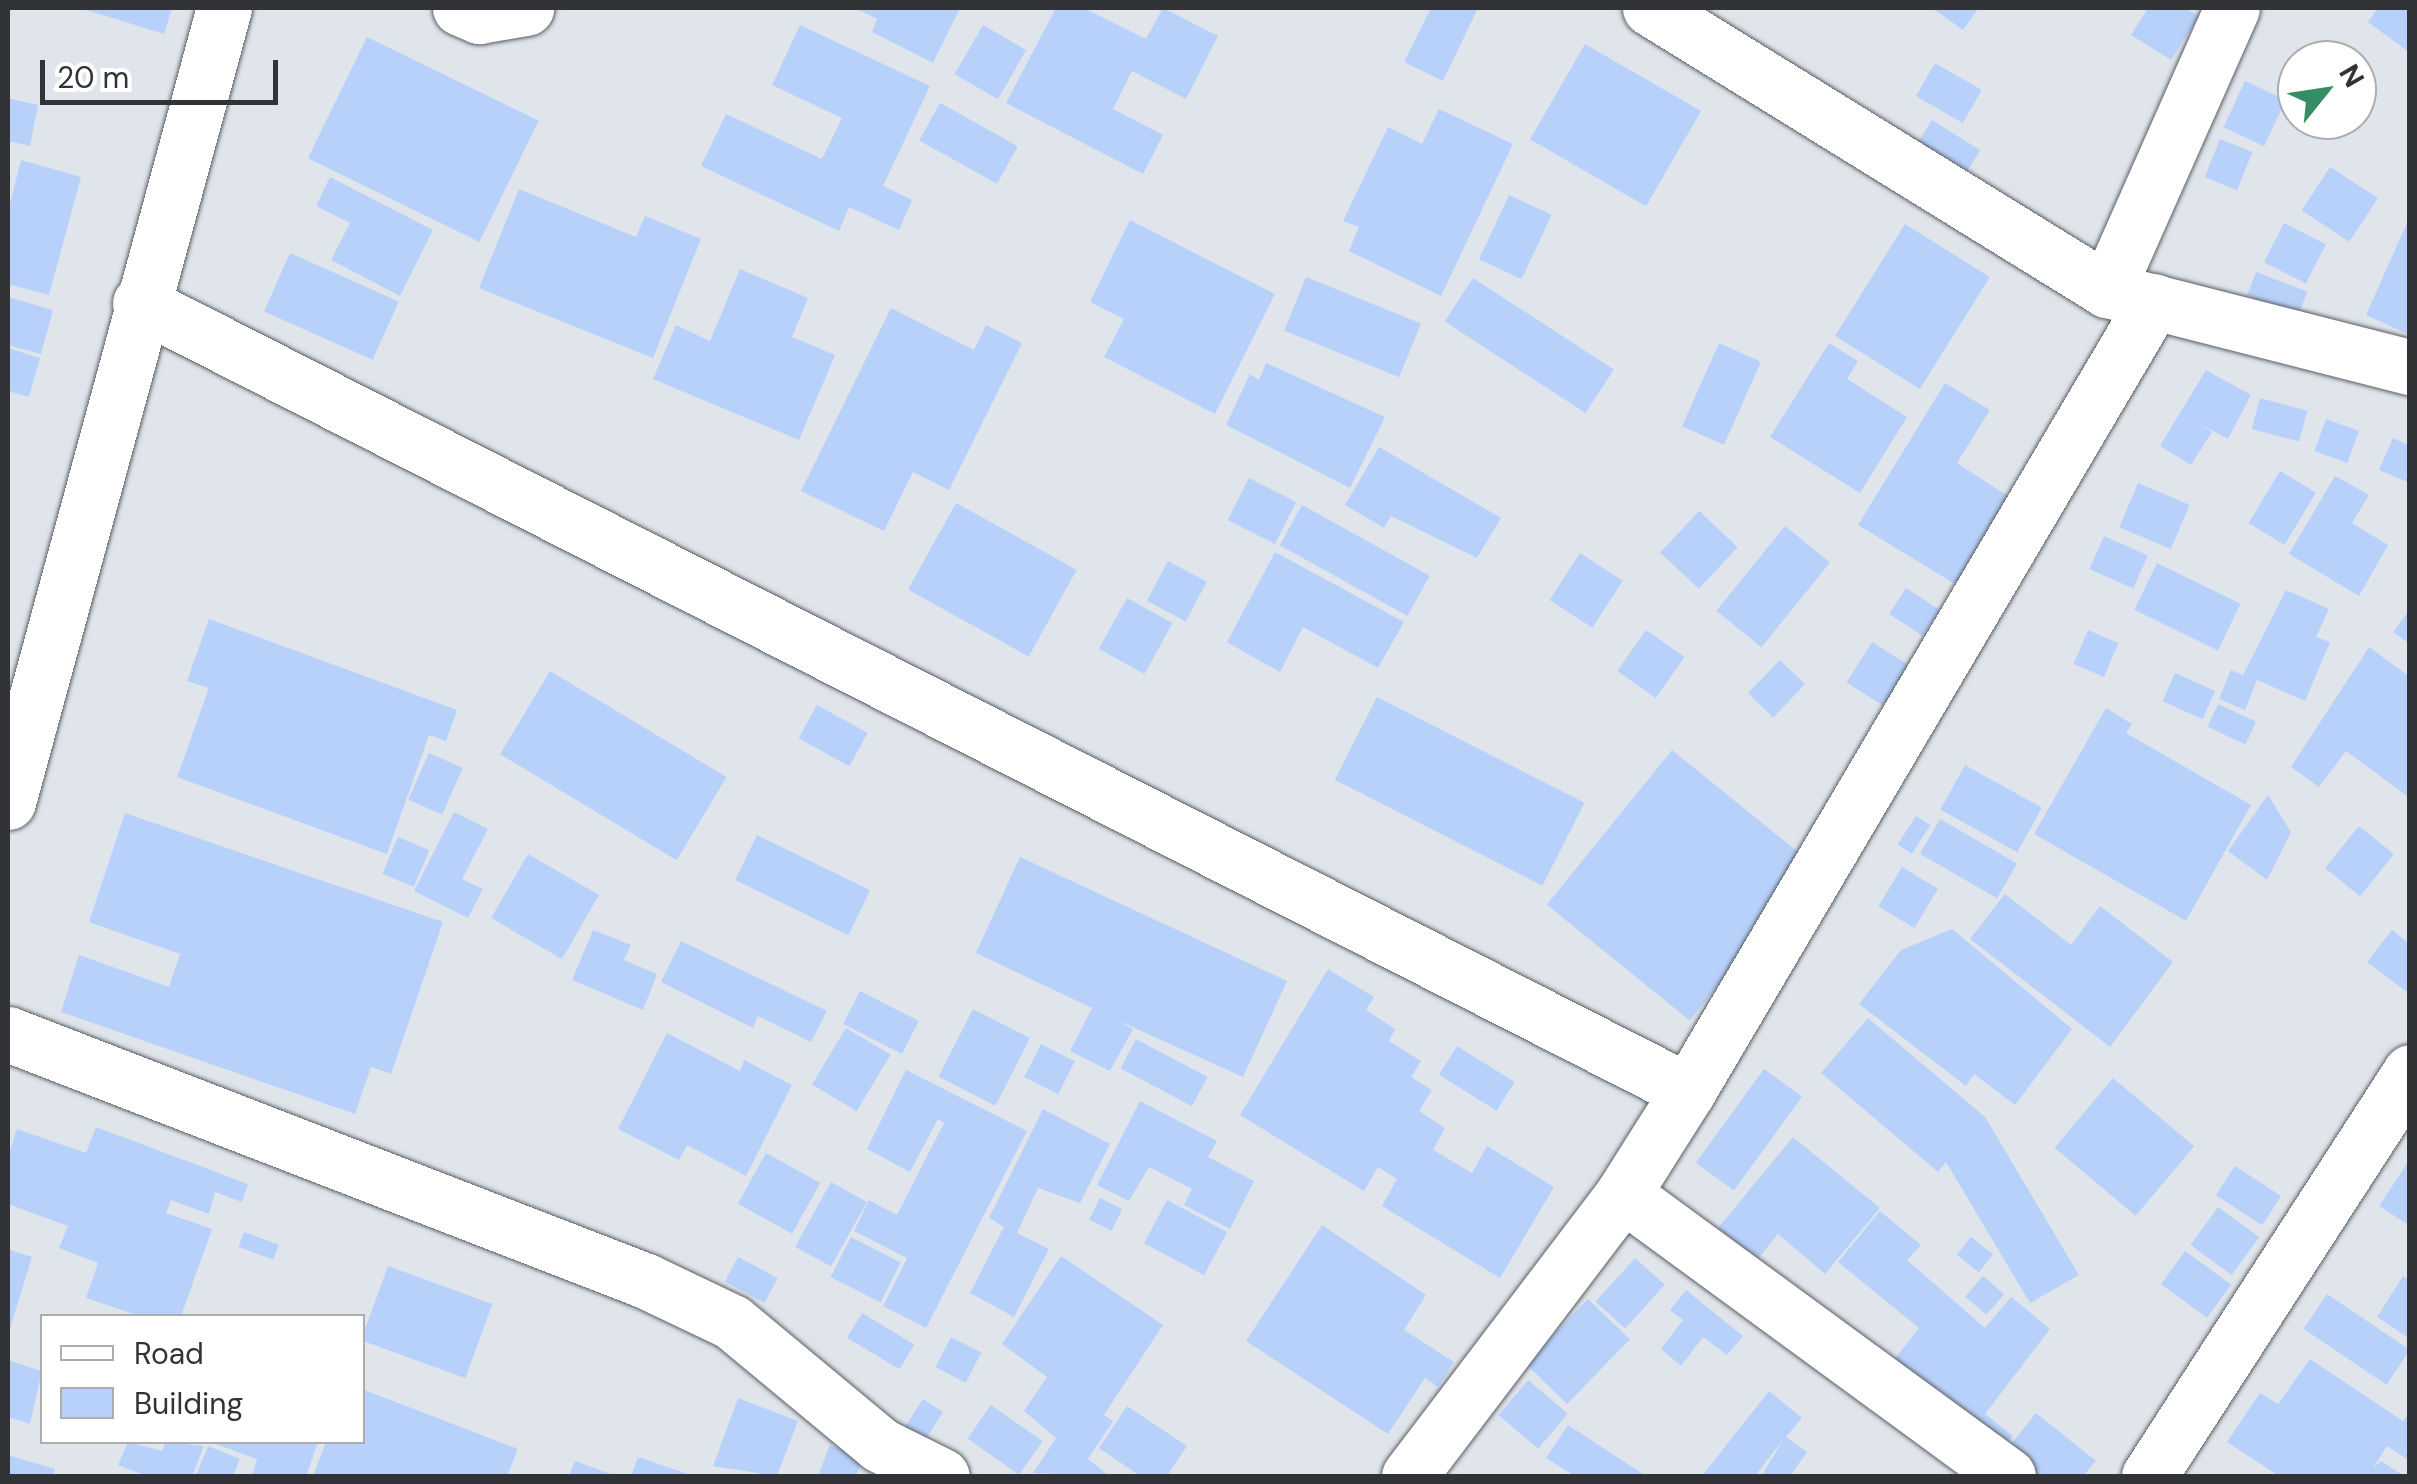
<!DOCTYPE html>
<html>
<head>
<meta charset="utf-8">
<style>
	body { margin:0 }
	#map { position:relative; width:2417px; height:1484px; overflow:hidden; background:#e0e5ec; font-family:"DM Sans",sans-serif }
	div>[style] { position:absolute }
	[style*='--x'] { left:calc(var(--x)*1px); top:calc(var(--y)*1px); width:calc(var(--w)*1px); rotate:calc(var(--a)*1deg) }
	.building>* { inset:0; background:#b8d1fb; transform-origin:0 0 }
	.roads { filter:drop-shadow(0 0 2px #5a5e64) drop-shadow(0 0 2px #5a5e64) }
	.minor>* { height:55px; margin:-27.5px; padding:0 27.5px; transform-origin:27.5px; border-radius:27.5px; background:#fff }
	span { translate:-50% -50%; white-space:nowrap; text-align:center; line-height:1.15; -webkit-text-stroke:9px #fff; paint-order:stroke }
	.frame { position:absolute; inset:0; border:10px solid #323336; pointer-events:none }
	.legend { position:absolute; left:40px; top:1314px; width:325px; height:130px; box-sizing:border-box; background:#fff; border:2px solid #adadaf; margin:0; padding:12px 18px; list-style:none; font-size:30px; color:#323336 }
	.legend li { display:flex; align-items:center; gap:20px; height:50px }
	.legend b { width:50px; border:2px solid #adadaf }
	.north { position:absolute; left:2277px; top:40px; width:100px; height:100px; box-sizing:border-box; background:#fff; border:2px solid #adadaf; border-radius:50%; rotate:60deg; font-size:28px; font-weight:700; line-height:40px; text-align:center; color:#323336 }
	.north::after { content:''; display:block; margin:auto; width:35px; height:45px; background:#358e63; clip-path:polygon(50% 0,100% 100%,50% 72%,0 100%) }
	.scale { position:absolute; left:40px; top:60px; width:238px; height:45px; box-sizing:border-box; border:5px solid #323336; border-top:0; padding-left:12px; font-size:30px; line-height:35px; white-space:nowrap; color:#323336; -webkit-text-stroke:8px #fff; paint-order:stroke }
</style>
</head>
<body>
<div id="map">
	<div class="building">
		<i style="clip-path:polygon(80px 8px,172px 8px,164px 34px)"></i>
		<i style="clip-path:polygon(855px 8px,960px 8px,933px 63px,872px 32px,877px 19px)"></i>
		<i style="clip-path:polygon(1056px 8px,1084px 8px,1146px 39px,1163px 8px,1218px 36px,1186px 99px,1132px 71px,1113px 109px,1163px 135px,1143px 174px,1006px 103px)"></i>
		<i style="clip-path:polygon(1431px 8px,1478px 8px,1443px 81px,1404px 62px)"></i>
		<i style="clip-path:polygon(1932px 8px,1979px 8px,1963px 30px)"></i>
		<i style="clip-path:polygon(2148px 8px,2185px 8px,2199px 16px,2171px 60px,2131px 35px)"></i>
		<i style="clip-path:polygon(2378px 8px,2410px 8px,2410px 53px,2368px 22px)"></i>
		<i style="clip-path:polygon(800px 25px,930px 86px,883px 186px,912px 200px,899px 230px,849px 207px,839px 231px,701px 166px,726px 114px,822px 159px,842px 118px,772px 85px)"></i>
		<i style="left:983px;top:25px;width:50px;height:57px;rotate:30deg"></i>
		<i style="left:367px;top:37px;width:191px;height:135px;rotate:26deg"></i>
		<i style="left:1585px;top:44px;width:134px;height:110px;rotate:30deg"></i>
		<i style="left:1935px;top:63px;width:54px;height:38px;rotate:30deg"></i>
		<i style="left:2245px;top:81px;width:45px;height:51px;rotate:25deg"></i>
		<i style="clip-path:polygon(8px 98px,38px 105px,30px 146px,8px 141px)"></i>
		<i style="left:940px;top:103px;width:89px;height:43px;rotate:29deg"></i>
		<i style="clip-path:polygon(1439px 109px,1513px 144px,1441px 296px,1349px 251px,1359px 227px,1343px 221px,1388px 127px,1422px 144px)"></i>
		<i style="left:1932px;top:120px;width:57px;height:48px;rotate:32deg"></i>
		<i style="left:2220px;top:139px;width:35px;height:41px;rotate:22deg"></i>
		<i style="clip-path:polygon(21px 160px,81px 177px,49px 295px,8px 284px,8px 212px)"></i>
		<i style="left:2330px;top:167px;width:57px;height:52px;rotate:33deg"></i>
		<i style="clip-path:polygon(330px 177px,433px 230px,400px 296px,331px 260px,350px 223px,316px 206px)"></i>
		<i style="clip-path:polygon(519px 189px,636px 237px,645px 216px,701px 239px,653px 358px,479px 288px)"></i>
		<i style="left:1509px;top:195px;width:47px;height:71px;rotate:25deg"></i>
		<i style="clip-path:polygon(2410px 216px,2410px 335px,2366px 315px)"></i>
		<i style="clip-path:polygon(1130px 220px,1275px 294px,1215px 414px,1104px 357px,1124px 319px,1090px 302px)"></i>
		<i style="left:2284px;top:223px;width:47px;height:44px;rotate:27deg"></i>
		<i style="left:1905px;top:224px;width:100px;height:132px;rotate:32deg"></i>
		<i style="left:290px;top:253px;width:119px;height:64px;rotate:24deg"></i>
		<i style="clip-path:polygon(740px 269px,808px 298px,792px 337px,835px 355px,799px 440px,653px 379px,676px 325px,710px 341px)"></i>
		<i style="left:2256px;top:272px;width:55px;height:25px;rotate:21deg"></i>
		<i style="left:1306px;top:277px;width:124px;height:58px;rotate:22deg"></i>
		<i style="left:1473px;top:278px;width:168px;height:52px;rotate:33deg"></i>
		<i style="clip-path:polygon(8px 297px,53px 310px,41px 354px,8px 345px)"></i>
		<i style="clip-path:polygon(891px 308px,974px 350px,986px 325px,1022px 343px,949px 490px,913px 472px,884px 531px,801px 491px)"></i>
		<i style="left:1719px;top:343px;width:46px;height:91px;rotate:24deg"></i>
		<i style="clip-path:polygon(1829px 343px,1858px 361px,1847px 379px,1907px 417px,1860px 493px,1770px 437px)"></i>
		<i style="clip-path:polygon(8px 348px,40px 358px,29px 397px,8px 391px)"></i>
		<i style="clip-path:polygon(1266px 363px,1385px 417px,1350px 488px,1226px 425px,1250px 374px,1259px 380px)"></i>
		<i style="clip-path:polygon(2206px 370px,2251px 395px,2228px 439px,2198px 423px,2212px 432px,2191px 465px,2160px 446px)"></i>
		<i style="clip-path:polygon(1945px 383px,1990px 410px,1957px 463px,2014px 500px,1960px 587px,1858px 525px)"></i>
		<i style="left:2260px;top:398px;width:49px;height:32px;rotate:15deg"></i>
		<i style="left:2326px;top:419px;width:35px;height:34px;rotate:20deg"></i>
		<i style="clip-path:polygon(2393px 438px,2410px 446px,2410px 483px,2379px 470px)"></i>
		<i style="clip-path:polygon(1379px 447px,1501px 518px,1477px 558px,1391px 516px,1384px 528px,1345px 505px)"></i>
		<i style="left:2280px;top:471px;width:42px;height:61px;rotate:31deg"></i>
		<i style="clip-path:polygon(2335px 476px,2369px 495px,2352px 523px,2388px 545px,2359px 596px,2289px 554px)"></i>
		<i style="left:1249px;top:478px;width:53px;height:47px;rotate:27deg"></i>
		<i style="left:2138px;top:483px;width:56px;height:48px;rotate:23deg"></i>
		<i style="left:956px;top:503px;width:138px;height:99px;rotate:29deg"></i>
		<i style="left:1302px;top:505px;width:146px;height:46px;rotate:29deg"></i>
		<i style="left:1699px;top:511px;width:53px;height:57px;rotate:43deg"></i>
		<i style="left:1785px;top:526px;width:58px;height:109px;rotate:39deg"></i>
		<i style="left:2104px;top:536px;width:48px;height:36px;rotate:24deg"></i>
		<i style="clip-path:polygon(1275px 552px,1404px 622px,1378px 668px,1303px 627px,1280px 672px,1227px 642px)"></i>
		<i style="left:1580px;top:553px;width:51px;height:56px;rotate:33deg"></i>
		<i style="left:1168px;top:561px;width:44px;height:45px;rotate:28deg"></i>
		<i style="left:2157px;top:563px;width:93px;height:52px;rotate:26deg"></i>
		<i style="left:1906px;top:588px;width:40px;height:31px;rotate:33deg"></i>
		<i style="clip-path:polygon(2286px 590px,2329px 609px,2316px 637px,2330px 642px,2305px 701px,2257px 680px,2245px 710px,2219px 699px,2231px 670px,2243px 675px)"></i>
		<i style="left:1127px;top:598px;width:52px;height:58px;rotate:29deg"></i>
		<i style="clip-path:polygon(2410px 609px,2410px 644px,2393px 632px)"></i>
		<i style="clip-path:polygon(209px 619px,457px 710px,446px 741px,429px 735px,387px 854px,177px 777px,209px 688px,187px 681px)"></i>
		<i style="left:1646px;top:630px;width:47px;height:50px;rotate:35deg"></i>
		<i style="left:2088px;top:630px;width:33px;height:37px;rotate:23deg"></i>
		<i style="left:1872px;top:642px;width:46px;height:48px;rotate:32deg"></i>
		<i style="clip-path:polygon(2369px 647px,2410px 677px,2410px 798px,2346px 751px,2319px 787px,2291px 767px)"></i>
		<i style="left:1780px;top:660px;width:35px;height:46px;rotate:44deg"></i>
		<i style="left:550px;top:671px;width:206px;height:97px;rotate:31deg"></i>
		<i style="left:2175px;top:673px;width:44px;height:31px;rotate:24deg"></i>
		<i style="left:1377px;top:697px;width:233px;height:93px;rotate:27deg"></i>
		<i style="left:2218px;top:704px;width:42px;height:25px;rotate:25deg"></i>
		<i style="left:817px;top:705px;width:58px;height:38px;rotate:29deg"></i>
		<i style="clip-path:polygon(2106px 708px,2132px 724px,2126px 733px,2251px 805px,2186px 921px,2034px 834px)"></i>
		<i style="left:1672px;top:750px;width:184px;height:199px;rotate:39deg"></i>
		<i style="left:429px;top:753px;width:37px;height:51px;rotate:24deg"></i>
		<i style="left:1965px;top:765px;width:88px;height:51px;rotate:29deg"></i>
		<i style="clip-path:polygon(2268px 795px,2291px 832px,2267px 880px,2228px 851px)"></i>
		<i style="clip-path:polygon(454px 812px,488px 829px,462px 879px,483px 889px,468px 918px,414px 891px)"></i>
		<i style="clip-path:polygon(125px 813px,443px 922px,391px 1074px,371px 1067px,355px 1114px,61px 1012px,79px 955px,169px 987px,180px 954px,89px 922px)"></i>
		<i style="left:1916px;top:816px;width:17px;height:34px;rotate:33deg"></i>
		<i style="left:1940px;top:819px;width:89px;height:40px;rotate:30deg"></i>
		<i style="left:2359px;top:826px;width:45px;height:54px;rotate:39deg"></i>
		<i style="left:757px;top:835px;width:126px;height:50px;rotate:26deg"></i>
		<i style="left:398px;top:837px;width:34px;height:40px;rotate:23deg"></i>
		<i style="left:528px;top:854px;width:82px;height:74px;rotate:30deg"></i>
		<i style="clip-path:polygon(1020px 857px,1287px 981px,1243px 1077px,1117px 1020px,1133px 1029px,1110px 1071px,1070px 1051px,1092px 1008px,976px 953px)"></i>
		<i style="left:1902px;top:867px;width:42px;height:46px;rotate:31deg"></i>
		<i style="clip-path:polygon(2005px 894px,2071px 945px,2100px 906px,2173px 962px,2110px 1047px,1970px 939px)"></i>
		<i style="clip-path:polygon(1952px 929px,2072px 1029px,2015px 1105px,1974px 1074px,1966px 1086px,1859px 1004px,1901px 950px)"></i>
		<i style="clip-path:polygon(593px 930px,631px 945px,624px 960px,657px 974px,643px 1010px,572px 980px)"></i>
		<i style="clip-path:polygon(2392px 930px,2410px 944px,2407px 992px,2367px 962px)"></i>
		<i style="clip-path:polygon(681px 941px,827px 1011px,811px 1042px,758px 1016px,753px 1028px,661px 982px)"></i>
		<i style="clip-path:polygon(1328px 969px,1374px 997px,1366px 1010px,1395px 1029px,1389px 1041px,1421px 1061px,1411px 1077px,1432px 1090px,1419px 1111px,1445px 1128px,1433px 1150px,1472px 1173px,1487px 1146px,1554px 1187px,1500px 1278px,1382px 1206px,1397px 1179px,1378px 1167px,1364px 1191px,1240px 1115px)"></i>
		<i style="left:860px;top:991px;width:66px;height:37px;rotate:27deg"></i>
		<i style="left:973px;top:1009px;width:64px;height:76px;rotate:27deg"></i>
		<i style="clip-path:polygon(1868px 1018px,1985px 1117px,2079px 1275px,2030px 1303px,1946px 1162px,1938px 1172px,1821px 1073px)"></i>
		<i style="left:846px;top:1028px;width:52px;height:66px;rotate:31deg"></i>
		<i style="clip-path:polygon(667px 1033px,740px 1071px,744px 1060px,792px 1085px,746px 1176px,687px 1145px,679px 1160px,618px 1129px)"></i>
		<i style="left:1136px;top:1039px;width:81px;height:33px;rotate:28deg"></i>
		<i style="left:1041px;top:1044px;width:38px;height:37px;rotate:27deg"></i>
		<i style="left:1457px;top:1046px;width:68px;height:34px;rotate:32deg"></i>
		<i style="left:1764px;top:1069px;width:47px;height:116px;rotate:36deg"></i>
		<i style="clip-path:polygon(906px 1070px,1027px 1131px,926px 1328px,883px 1306px,907px 1258px,854px 1231px,869px 1200px,897px 1215px,944px 1123px,938px 1119px,910px 1172px,867px 1149px)"></i>
		<i style="left:2113px;top:1078px;width:106px;height:91px;rotate:40deg"></i>
		<i style="clip-path:polygon(1140px 1101px,1217px 1141px,1208px 1157px,1254px 1181px,1230px 1229px,1184px 1205px,1192px 1189px,1149px 1167px,1129px 1201px,1097px 1185px)"></i>
		<i style="clip-path:polygon(1043px 1109px,1110px 1144px,1080px 1203px,1038px 1188px,1017px 1233px,1049px 1249px,1014px 1317px,970px 1293px,1004px 1227px,989px 1218px)"></i>
		<i style="clip-path:polygon(96px 1127px,248px 1184px,242px 1202px,215px 1192px,209px 1214px,171px 1200px,166px 1213px,212px 1229px,181px 1316px,139px 1316px,86px 1298px,98px 1263px,59px 1248px,68px 1226px,8px 1204px,8px 1157px,17px 1129px,86px 1153px)"></i>
		<i style="clip-path:polygon(1793px 1137px,1880px 1208px,1825px 1274px,1778px 1234px,1758px 1259px,1718px 1228px)"></i>
		<i style="left:766px;top:1153px;width:62px;height:58px;rotate:29deg"></i>
		<i style="clip-path:polygon(2410px 1159px,2410px 1226px,2379px 1206px)"></i>
		<i style="left:2235px;top:1166px;width:55px;height:35px;rotate:33deg"></i>
		<i style="left:831px;top:1182px;width:41px;height:74px;rotate:29deg"></i>
		<i style="left:1100px;top:1198px;width:25px;height:24px;rotate:27deg"></i>
		<i style="left:1167px;top:1200px;width:68px;height:49px;rotate:28deg"></i>
		<i style="left:2218px;top:1207px;width:51px;height:47px;rotate:36deg"></i>
		<i style="clip-path:polygon(1880px 1211px,1921px 1245px,1907px 1260px,1985px 1328px,2011px 1297px,2050px 1329px,1985px 1414px,2013px 1436px,1992px 1461px,1891px 1364px,1919px 1328px,1838px 1262px)"></i>
		<i style="clip-path:polygon(1322px 1225px,1426px 1295px,1404px 1330px,1454px 1362px,1438px 1387px,1425px 1378px,1388px 1434px,1246px 1341px)"></i>
		<i style="left:244px;top:1232px;width:37px;height:16px;rotate:20deg"></i>
		<i style="left:851px;top:1237px;width:56px;height:45px;rotate:27deg"></i>
		<i style="left:1971px;top:1237px;width:28px;height:23px;rotate:38deg"></i>
		<i style="clip-path:polygon(8px 1249px,32px 1257px,8px 1335px)"></i>
		<i style="left:2185px;top:1251px;width:57px;height:41px;rotate:36deg"></i>
		<i style="clip-path:polygon(1061px 1256px,1163px 1325px,1104px 1415px,1113px 1421px,1088px 1459px,1109px 1476px,1033px 1473px,1056px 1438px,1024px 1411px,1047px 1377px,1002px 1344px)"></i>
		<i style="left:738px;top:1257px;width:45px;height:28px;rotate:28deg"></i>
		<i style="left:1635px;top:1258px;width:40px;height:59px;rotate:42deg"></i>
		<i style="left:388px;top:1266px;width:111px;height:79px;rotate:20deg"></i>
		<i style="left:1983px;top:1276px;width:28px;height:27px;rotate:41deg"></i>
		<i style="clip-path:polygon(2403px 1276px,2410px 1281px,2410px 1339px,2377px 1317px)"></i>
		<i style="clip-path:polygon(1686px 1290px,1743px 1336px,1727px 1355px,1703px 1337px,1681px 1366px,1661px 1349px,1683px 1320px,1670px 1310px)"></i>
		<i style="left:2327px;top:1294px;width:100px;height:42px;rotate:34deg"></i>
		<i style="left:1588px;top:1299px;width:58px;height:90px;rotate:44deg"></i>
		<i style="left:862px;top:1313px;width:61px;height:29px;rotate:31deg"></i>
		<i style="left:951px;top:1337px;width:34px;height:34px;rotate:27deg"></i>
		<i style="clip-path:polygon(2310px 1359px,2403px 1421px,2410px 1412px,2410px 1461px,2387px 1446px,2373px 1468px,2381px 1461px,2404px 1476px,2279px 1476px,2227px 1442px,2260px 1393px,2278px 1404px)"></i>
		<i style="clip-path:polygon(8px 1360px,42px 1371px,30px 1424px,8px 1417px)"></i>
		<i style="left:1528px;top:1380px;width:52px;height:46px;rotate:40deg"></i>
		<i style="clip-path:polygon(362px 1389px,518px 1449px,507px 1476px,313px 1476px,326px 1442px,362px 1442px)"></i>
		<i style="clip-path:polygon(1769px 1391px,1802px 1418px,1786px 1437px,1807px 1452px,1790px 1476px,1762px 1475px,1783px 1440px,1755px 1476px,1702px 1476px)"></i>
		<i style="clip-path:polygon(738px 1398px,798px 1421px,777px 1476px,713px 1466px)"></i>
		<i style="left:923px;top:1399px;width:24px;height:47px;rotate:33deg"></i>
		<i style="left:991px;top:1405px;width:63px;height:41px;rotate:35deg"></i>
		<i style="clip-path:polygon(1127px 1406px,1187px 1446px,1167px 1476px,1140px 1476px,1099px 1448px)"></i>
		<i style="clip-path:polygon(2036px 1413px,2096px 1461px,2083px 1476px,2039px 1476px,2007px 1449px)"></i>
		<i style="clip-path:polygon(1568px 1425px,1643px 1474px,1642px 1476px,1575px 1476px,1546px 1458px)"></i>
		<i style="clip-path:polygon(128px 1442px,162px 1451px,166px 1442px,204px 1446px,192px 1476px,147px 1476px,118px 1465px)"></i>
		<i style="clip-path:polygon(210px 1442px,318px 1442px,306px 1476px,252px 1476px,257px 1459px)"></i>
		<i style="clip-path:polygon(830px 1445px,863px 1458px,856px 1476px,818px 1476px)"></i>
		<i style="clip-path:polygon(208px 1446px,240px 1459px,233px 1476px,196px 1475px)"></i>
		<i style="clip-path:polygon(8px 1455px,55px 1469px,52px 1476px,8px 1476px)"></i>
		<i style="clip-path:polygon(638px 1457px,694px 1476px,631px 1476px)"></i>
		<i style="clip-path:polygon(575px 1461px,616px 1476px,569px 1476px)"></i>
	</div>
	<div class="roads">
		<div class="minor">
			<i style="--x:460;--y:8;--w:21;--a:23"></i>
			<i style="--x:479;--y:16;--w:48;--a:-9.7"></i>
			<i style="--x:1650;--y:8;--w:537;--a:31.68"></i>
			<i style="--x:2107;--y:290;--w:313;--a:14.3"></i>
			<i style="--x:2107;--y:290;--w:308;--a:-66.1"></i>
			<i style="--x:140;--y:303;--w:1737;--a:26.98"></i>
			<i style="--x:1688;--y:1091;--w:122;--a:122.3"></i>
			<i style="--x:1623;--y:1194;--w:477;--a:36.2"></i>
			<i style="--x:8;--y:802;--w:823;--a:-74.78"></i>
			<i style="--x:8;--y:1034;--w:684;--a:21.16"></i>
			<i style="--x:646;--y:1281;--w:95;--a:25.5"></i>
			<i style="--x:732;--y:1322;--w:192;--a:39.7"></i>
			<i style="--x:880;--y:1445;--w:69;--a:26.6"></i>
			<i style="--x:1688;--y:1091;--w:917;--a:-59.46"></i>
			<i style="--x:1409;--y:1476;--w:354;--a:-52.8"></i>
			<i style="--x:2149;--y:1476;--w:481;--a:-57.1"></i>
		</div>
	</div>
	<div class="frame"></div>
	<ul class="legend">
	<li><b style="height:12px;background:#fff"></b>Road</li>
	<li><b style="height:28px;background:#b8d1fb"></b>Building</li>
	</ul>
	<div class="north">N</div>
	<div class="scale">20 m</div>
</div>
</body>
</html>
